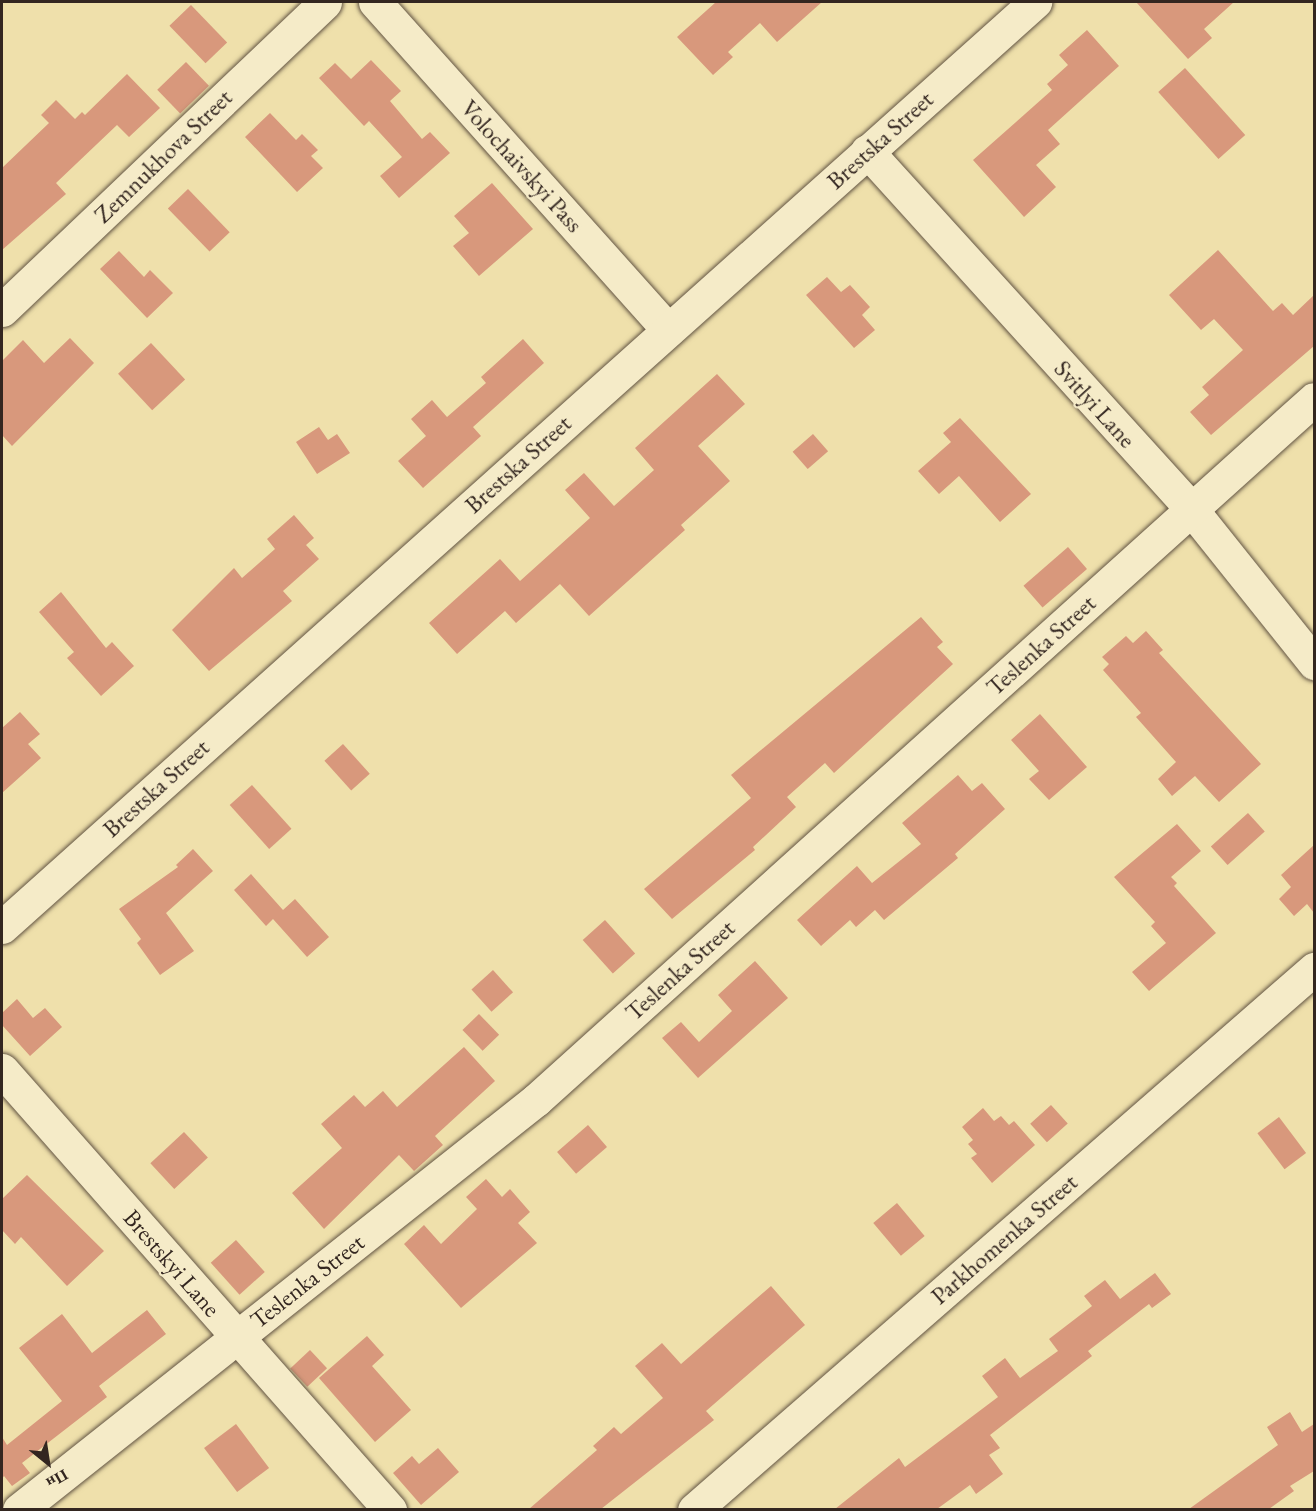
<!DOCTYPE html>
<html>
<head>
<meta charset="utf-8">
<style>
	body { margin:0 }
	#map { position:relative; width:1316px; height:1511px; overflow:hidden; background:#efe0ab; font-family:"EB Garamond",serif }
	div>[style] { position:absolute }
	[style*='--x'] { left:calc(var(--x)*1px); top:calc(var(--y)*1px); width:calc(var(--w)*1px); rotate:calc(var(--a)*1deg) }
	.building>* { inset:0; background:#d8987c; transform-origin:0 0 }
	.roads { filter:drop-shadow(0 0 2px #625443) drop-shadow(0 0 2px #625443) }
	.minor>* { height:33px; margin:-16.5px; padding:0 16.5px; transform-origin:16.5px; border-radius:16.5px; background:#f5ebc8 }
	span { translate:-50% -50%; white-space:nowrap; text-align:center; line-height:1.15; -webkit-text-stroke:4.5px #f5ebc8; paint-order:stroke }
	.street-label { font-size:24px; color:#332620 }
	.frame { position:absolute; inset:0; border:3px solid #332620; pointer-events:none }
	.north { position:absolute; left:18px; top:1433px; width:60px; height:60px; -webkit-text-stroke:4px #f5ebc8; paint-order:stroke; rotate:150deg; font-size:16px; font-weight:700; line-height:24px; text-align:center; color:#332620 }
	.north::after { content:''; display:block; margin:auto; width:21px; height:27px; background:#332620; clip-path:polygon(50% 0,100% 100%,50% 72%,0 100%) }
</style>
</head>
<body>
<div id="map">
	<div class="building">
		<i style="clip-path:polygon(716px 2px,822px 2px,777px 42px,760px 23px,728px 52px,733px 57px,713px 75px,677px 37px)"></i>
		<i style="clip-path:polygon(1136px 2px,1234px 2px,1204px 29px,1212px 38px,1188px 59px)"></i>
		<i style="left:191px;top:5px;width:52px;height:30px;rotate:46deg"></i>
		<i style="clip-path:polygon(1087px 30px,1119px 66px,1048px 130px,1060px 144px,1036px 165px,1056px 187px,1024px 217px,973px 160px,1052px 90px,1047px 84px,1068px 65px,1059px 55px)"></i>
		<i style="clip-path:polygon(371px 60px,401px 91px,390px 101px,422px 139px,430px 132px,450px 153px,399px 198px,380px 176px,402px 157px,369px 121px,364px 126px,319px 78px,335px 63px,351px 79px)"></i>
		<i style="left:186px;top:62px;width:33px;height:40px;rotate:46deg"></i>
		<i style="left:1185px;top:68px;width:90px;height:36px;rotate:48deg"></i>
		<i style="clip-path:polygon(127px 74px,160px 108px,129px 137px,117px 125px,56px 183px,66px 194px,2px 250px,2px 168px,49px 123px,41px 115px,56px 100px,75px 119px,82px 112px,85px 115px)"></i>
		<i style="clip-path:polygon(270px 113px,296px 140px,302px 134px,318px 150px,311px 156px,323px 168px,297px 192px,245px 137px)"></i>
		<i style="clip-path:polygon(492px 183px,533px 229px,479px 276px,453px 246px,469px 233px,454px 216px)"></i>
		<i style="left:188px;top:189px;width:60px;height:28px;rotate:46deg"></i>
		<i style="clip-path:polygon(1218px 250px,1273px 311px,1282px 303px,1293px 315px,1314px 295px,1314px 346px,1211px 435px,1190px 412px,1209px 395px,1202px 387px,1243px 350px,1214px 319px,1201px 330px,1169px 295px)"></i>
		<i style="clip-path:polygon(119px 251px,144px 277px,150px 270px,173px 293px,147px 318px,100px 269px)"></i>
		<i style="clip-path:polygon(827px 277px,841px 292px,850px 285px,870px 307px,862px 315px,875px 330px,854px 348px,806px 295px)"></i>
		<i style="clip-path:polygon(70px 338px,94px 363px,12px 446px,2px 435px,2px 361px,23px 340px,44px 363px)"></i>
		<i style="clip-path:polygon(523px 339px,544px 363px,473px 427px,481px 436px,423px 488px,398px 461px,426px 436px,411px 419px,432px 400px,447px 417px,486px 383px,481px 377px)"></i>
		<i style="left:151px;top:343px;width:50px;height:45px;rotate:47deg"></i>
		<i style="clip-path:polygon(717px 374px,745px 404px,698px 446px,730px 481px,681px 525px,685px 530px,589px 616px,560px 584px,516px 623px,505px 611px,457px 654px,429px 623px,500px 559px,520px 581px,590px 518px,565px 490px,584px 473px,614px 506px,654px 470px,635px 448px)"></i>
		<i style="clip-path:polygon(960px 418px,1031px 494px,1000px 522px,959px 476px,939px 494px,918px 471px,951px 442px,943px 433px)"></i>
		<i style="clip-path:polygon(319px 427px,328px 440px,337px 434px,350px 453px,317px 474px,296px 442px)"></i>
		<i style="left:813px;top:434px;width:23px;height:27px;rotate:49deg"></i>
		<i style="clip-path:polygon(294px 515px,314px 538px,306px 545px,319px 559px,283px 591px,292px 601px,209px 671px,172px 630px,234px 568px,242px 578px,275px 549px,267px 539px)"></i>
		<i style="left:1068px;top:547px;width:29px;height:59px;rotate:49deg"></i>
		<i style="clip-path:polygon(61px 592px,106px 648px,112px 642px,134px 666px,101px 696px,67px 658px,74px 652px,39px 612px)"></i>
		<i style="clip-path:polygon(921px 617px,943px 642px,937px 647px,953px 664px,834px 773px,825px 763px,787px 797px,796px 807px,753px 847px,755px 850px,672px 919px,644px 889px,751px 798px,731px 775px)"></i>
		<i style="clip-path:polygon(1146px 631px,1163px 650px,1159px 653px,1261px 764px,1219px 802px,1195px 776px,1172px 796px,1158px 779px,1176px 762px,1136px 717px,1141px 713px,1103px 670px,1109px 664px,1102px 657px,1126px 636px,1133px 643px)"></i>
		<i style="clip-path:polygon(20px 712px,40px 734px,28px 744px,41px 758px,2px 793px,2px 728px)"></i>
		<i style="clip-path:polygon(1040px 714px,1087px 767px,1049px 800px,1029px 779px,1039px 771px,1011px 740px)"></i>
		<i style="left:343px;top:744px;width:40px;height:25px;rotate:48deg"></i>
		<i style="clip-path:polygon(958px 775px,972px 791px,982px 783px,1005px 809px,955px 854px,958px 858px,884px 920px,875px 910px,856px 927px,850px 920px,821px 946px,797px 920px,857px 866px,872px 883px,921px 844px,902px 823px)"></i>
		<i style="left:252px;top:785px;width:59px;height:30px;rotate:48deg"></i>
		<i style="left:1248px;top:813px;width:25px;height:50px;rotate:48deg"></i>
		<i style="clip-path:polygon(1177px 824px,1201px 851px,1171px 877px,1177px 883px,1174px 886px,1216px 933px,1149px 991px,1132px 972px,1166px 943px,1151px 926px,1155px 922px,1114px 877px)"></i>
		<i style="clip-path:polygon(1314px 845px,1314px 913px,1307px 904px,1294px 916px,1279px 899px,1291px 887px,1281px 875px)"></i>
		<i style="clip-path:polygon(193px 849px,213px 871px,166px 913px,194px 951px,160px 975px,137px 943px,141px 939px,119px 909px,178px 867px,176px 865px)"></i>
		<i style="clip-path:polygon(251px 874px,283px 910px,295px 899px,329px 937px,307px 957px,273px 919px,266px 926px,234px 890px)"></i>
		<i style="left:605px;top:920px;width:45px;height:30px;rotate:48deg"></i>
		<i style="clip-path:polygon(755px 961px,788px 998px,698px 1078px,662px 1038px,681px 1022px,699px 1042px,732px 1011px,718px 995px)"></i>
		<i style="left:493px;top:970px;width:30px;height:29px;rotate:48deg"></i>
		<i style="clip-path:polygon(17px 999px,33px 1018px,45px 1008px,62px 1027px,30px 1056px,2px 1025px,2px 1013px)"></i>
		<i style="left:479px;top:1014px;width:29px;height:23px;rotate:46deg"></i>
		<i style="clip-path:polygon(464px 1047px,495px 1081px,435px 1136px,443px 1145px,414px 1171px,399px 1155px,324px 1229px,292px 1193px,342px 1148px,321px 1124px,354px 1095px,365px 1107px,383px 1091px,397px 1107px)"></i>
		<i style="left:1051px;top:1105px;width:25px;height:28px;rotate:48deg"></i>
		<i style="clip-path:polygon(983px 1108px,994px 1121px,1001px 1116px,1009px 1125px,1014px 1121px,1035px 1145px,992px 1183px,971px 1158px,977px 1154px,968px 1144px,973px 1140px,962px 1127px)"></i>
		<i style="left:1279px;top:1117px;width:45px;height:27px;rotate:53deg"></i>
		<i style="left:588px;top:1125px;width:29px;height:41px;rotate:49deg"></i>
		<i style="left:184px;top:1132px;width:35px;height:46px;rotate:47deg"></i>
		<i style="clip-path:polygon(27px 1175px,104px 1251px,67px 1286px,21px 1237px,15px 1244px,2px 1230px,2px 1199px)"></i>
		<i style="clip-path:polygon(486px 1179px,502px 1197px,510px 1189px,530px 1212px,518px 1223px,537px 1243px,461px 1308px,404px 1244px,424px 1225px,441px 1244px,477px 1209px,466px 1197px)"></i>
		<i style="left:897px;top:1203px;width:43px;height:31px;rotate:50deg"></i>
		<i style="left:236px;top:1240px;width:43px;height:34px;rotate:48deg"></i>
		<i style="clip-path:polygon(1155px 1273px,1171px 1294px,1152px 1308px,1149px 1304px,1088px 1351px,1092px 1356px,990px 1435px,1000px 1448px,989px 1455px,1003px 1474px,976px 1494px,970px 1485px,937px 1509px,835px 1509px,899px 1458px,905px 1467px,998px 1397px,982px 1376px,1005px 1358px,1020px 1378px,1058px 1351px,1049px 1339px,1092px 1306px,1084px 1296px,1105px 1280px,1120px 1299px)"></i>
		<i style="clip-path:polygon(771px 1286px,805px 1325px,706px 1411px,714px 1420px,601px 1509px,529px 1509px,597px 1450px,593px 1446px,614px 1427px,621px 1434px,663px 1398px,635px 1366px,662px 1343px,681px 1364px)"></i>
		<i style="clip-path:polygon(147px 1310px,166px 1334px,99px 1386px,107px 1397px,22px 1463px,30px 1473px,12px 1486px,4px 1476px,2px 1479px,2px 1437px,7px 1445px,62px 1401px,19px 1348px,62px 1314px,92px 1353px)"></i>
		<i style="clip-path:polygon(367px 1336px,384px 1355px,372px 1366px,411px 1410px,375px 1442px,319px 1378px)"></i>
		<i style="left:310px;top:1350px;width:25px;height:27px;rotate:47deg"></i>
		<i style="clip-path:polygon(1290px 1412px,1302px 1432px,1314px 1424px,1314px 1471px,1290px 1486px,1294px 1491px,1269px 1509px,1189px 1509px,1278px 1445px,1267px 1427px)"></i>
		<i style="left:236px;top:1424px;width:55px;height:40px;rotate:53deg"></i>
		<i style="clip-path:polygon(438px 1448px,459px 1472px,421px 1505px,393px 1473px,412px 1456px,419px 1464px)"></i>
	</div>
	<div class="roads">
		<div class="minor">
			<i style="--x:375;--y:2;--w:440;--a:48.2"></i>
			<i style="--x:867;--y:151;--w:484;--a:47.8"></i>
			<i style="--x:1192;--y:510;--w:196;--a:51.4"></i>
			<i style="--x:2;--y:310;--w:446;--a:-43.6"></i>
			<i style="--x:2;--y:927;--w:1387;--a:-41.84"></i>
			<i style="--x:2;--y:1070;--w:587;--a:48.59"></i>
			<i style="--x:19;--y:1510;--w:660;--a:-38.42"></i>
			<i style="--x:536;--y:1100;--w:1047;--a:-42.02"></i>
			<i style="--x:694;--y:1510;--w:823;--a:-41.11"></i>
		</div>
	</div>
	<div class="street-label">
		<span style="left:880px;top:140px;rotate:-42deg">Brestska Street</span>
		<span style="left:163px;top:156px;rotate:-44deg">Zemnukhova Street</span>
		<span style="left:522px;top:166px;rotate:48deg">Volochaivskyi Pass</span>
		<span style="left:1095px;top:404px;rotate:48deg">Svitlyi Lane</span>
		<span style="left:518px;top:464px;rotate:-42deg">Brestska Street</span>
		<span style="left:1041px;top:645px;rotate:-42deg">Teslenka Street</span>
		<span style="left:156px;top:788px;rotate:-42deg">Brestska Street</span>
		<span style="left:680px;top:970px;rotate:-42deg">Teslenka Street</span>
		<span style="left:1004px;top:1239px;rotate:-41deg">Parkhomenka Street</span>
		<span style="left:172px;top:1263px;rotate:49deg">Brestskyi Lane</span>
		<span style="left:307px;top:1281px;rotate:-38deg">Teslenka Street</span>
	</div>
	<div class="frame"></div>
	<div class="north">Пн</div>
</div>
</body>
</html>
